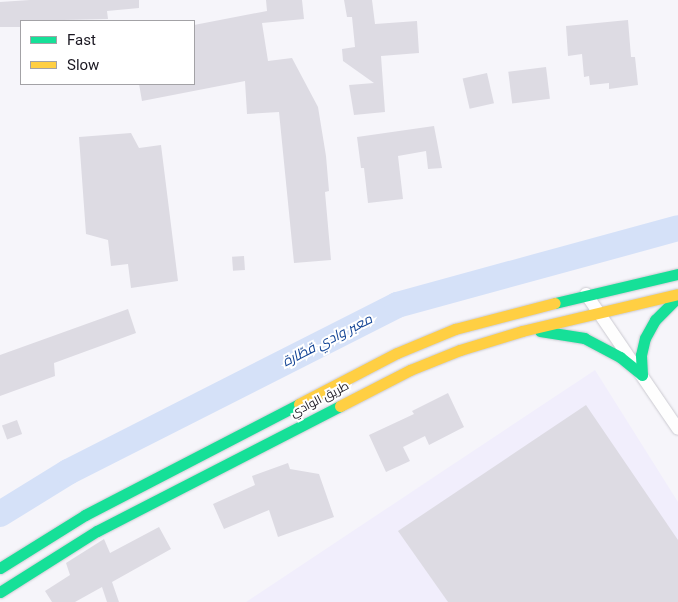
<!DOCTYPE html>
<html>
<head>
<meta charset="utf-8">
<style>
	body { margin:0 }
	#map { position:relative; width:678px; height:602px; overflow:hidden; background:#f6f5fa; font-family:Roboto,Cairo,sans-serif }
	div>[style] { position:absolute }
	[style*='--x'] { left:calc(var(--x)*1px); top:calc(var(--y)*1px); width:calc(var(--w)*1px); rotate:calc(var(--a)*1deg) }
	.built>* { inset:0; background:#f1eefc }
	.river>* { height:26px; margin:-13px; padding:0 13px; transform-origin:13px; border-radius:13px; background:#d5e1f8 }
	.building>* { inset:0; background:#dddbe3; transform-origin:0 0 }
	.roads { filter:drop-shadow(0 0 1px #cbcad1) drop-shadow(0 0 1px #cbcad1) }
	.street>* { height:12px; margin:-6px; padding:0 6px; transform-origin:6px; border-radius:6px; background:#fefefe }
	.fast>* { height:11px; margin:-5.5px; padding:0 5.5px; transform-origin:5.5px; border-radius:5.5px; background:#16e098 }
	.slow>* { height:11px; margin:-5.5px; padding:0 5.5px; transform-origin:5.5px; border-radius:5.5px; background:#ffcf43 }
	span { translate:-50% -50%; white-space:nowrap; text-align:center; line-height:1.15; -webkit-text-stroke:4px #fff; paint-order:stroke }
	.street-label { font-size:12px; color:#1a1721 }
	.water-label { font-size:14px; color:#144596; font-style:italic }
	.legend { position:absolute; left:20px; top:20px; width:175px; height:65px; box-sizing:border-box; background:#fff; border:1px solid #a3a2a6; margin:0; padding:6px 9px; list-style:none; font-size:15px; color:#1a1721 }
	.legend li { display:flex; align-items:center; gap:10px; height:25px }
	.legend b { width:25px; border:1px solid #a3a2a6 }
</style>
</head>
<body>
<div id="map">
	<div class="built">
		<i style="clip-path:polygon(595px 370px,678px 502px,678px 602px,246px 602px)"></i>
	</div>
	<div class="river">
		<i style="--x:0;--y:514;--w:80;--a:-31.7"></i>
		<i style="--x:68;--y:472;--w:369;--a:-26.9"></i>
		<i style="--x:397;--y:305;--w:291;--a:-15.3"></i>
	</div>
	<div class="building">
		<i style="clip-path:polygon(30px 0,139px 0,139px 8px,107px 11px,108px 19px,20px 21px,20px 27px,0 27px,0 2px)"></i>
		<i style="clip-path:polygon(266px 0,302px 0,304px 19px,262px 23px,268px 61px,292px 58px,318px 107px,326px 156px,329px 191px,325px 192px,331px 260px,294px 263px,279px 112px,247px 114px,245px 81px,142px 101px,139px 84px,194px 84px,194px 25px,267px 11px)"></i>
		<i style="clip-path:polygon(344px 0,372px 0,375px 24px,417px 21px,419px 53px,381px 56px,385px 112px,354px 115px,349px 85px,374px 83px,343px 61px,342px 49px,355px 47px,352px 17px,347px 17px)"></i>
		<i style="clip-path:polygon(628px 20px,631px 57px,635px 57px,638px 85px,609px 89px,609px 83px,590px 85px,589px 76px,584px 77px,582px 54px,568px 56px,566px 26px)"></i>
		<i style="left:546px;top:67px;width:32px;height:38px;rotate:83deg"></i>
		<i style="left:487px;top:73px;width:31px;height:25px;rotate:77deg"></i>
		<i style="clip-path:polygon(434px 126px,442px 168px,428px 169px,426px 151px,398px 156px,403px 199px,368px 203px,364px 168px,361px 168px,357px 137px)"></i>
		<i style="clip-path:polygon(131px 133px,139px 148px,161px 145px,178px 281px,131px 288px,128px 264px,111px 266px,108px 240px,86px 234px,79px 137px)"></i>
		<i style="left:244px;top:256px;width:14px;height:12px;rotate:86deg"></i>
		<i style="clip-path:polygon(128px 309px,136px 333px,54px 363px,55px 376px,0 396px,0 355px)"></i>
		<i style="clip-path:polygon(448px 393px,464px 427px,429px 445px,425px 436px,403px 447px,410px 461px,386px 472px,369px 435px,414px 414px,412px 411px)"></i>
		<i style="clip-path:polygon(586px 405px,678px 540px,678px 602px,448px 602px,398px 531px)"></i>
		<i style="left:17px;top:420px;width:15px;height:16px;rotate:70deg"></i>
		<i style="clip-path:polygon(288px 463px,290px 469px,319px 474px,334px 517px,278px 537px,269px 510px,224px 529px,213px 504px,255px 485px,252px 476px)"></i>
		<i style="clip-path:polygon(159px 527px,171px 549px,112px 582px,119px 602px,107px 602px,102px 587px,75px 602px,52px 602px,45px 591px,70px 575px,66px 563px,104px 539px,110px 553px)"></i>
	</div>
	<div class="roads">
		<div class="street">
			<i style="--x:586;--y:294;--w:163;--a:55.7"></i>
		</div>
		<div class="fast">
			<i style="--x:555;--y:303;--w:126;--a:-13.3"></i>
			<i style="--x:540;--y:331;--w:45;--a:9"></i>
			<i style="--x:584;--y:338;--w:41;--a:27.8"></i>
			<i style="--x:620;--y:357;--w:28;--a:39"></i>
			<i style="--x:642;--y:375;--w:20;--a:-93"></i>
			<i style="--x:641;--y:355;--w:17;--a:-77"></i>
			<i style="--x:645;--y:338;--w:21;--a:-61"></i>
			<i style="--x:655;--y:320;--w:33;--a:-45"></i>
			<i style="--x:0;--y:568;--w:100;--a:-31.9"></i>
			<i style="--x:85;--y:515;--w:241;--a:-27.4"></i>
			<i style="--x:0;--y:592;--w:115;--a:-32.2"></i>
			<i style="--x:97;--y:531;--w:273;--a:-27.2"></i>
		</div>
		<div class="slow">
			<i style="--x:299;--y:404;--w:110;--a:-27.5"></i>
			<i style="--x:397;--y:353;--w:63;--a:-22.5"></i>
			<i style="--x:455;--y:329;--w:103;--a:-14.6"></i>
			<i style="--x:340;--y:406;--w:79;--a:-27.2"></i>
			<i style="--x:410;--y:370;--w:54;--a:-21.8"></i>
			<i style="--x:460;--y:350;--w:65;--a:-17"></i>
			<i style="--x:522;--y:331;--w:160;--a:-13.3"></i>
		</div>
	</div>
	<div class="street-label">
		<span style="left:320px;top:400px;rotate:-27deg">طريق الوادي</span>
	</div>
	<div class="water-label">
		<span style="left:327px;top:340px;rotate:-27deg">معبر وادي قطّارة</span>
	</div>
	<ul class="legend">
	<li><b style="height:6px;background:#16e098"></b>Fast</li>
	<li><b style="height:6px;background:#ffcf43"></b>Slow</li>
	</ul>
</div>
</body>
</html>
